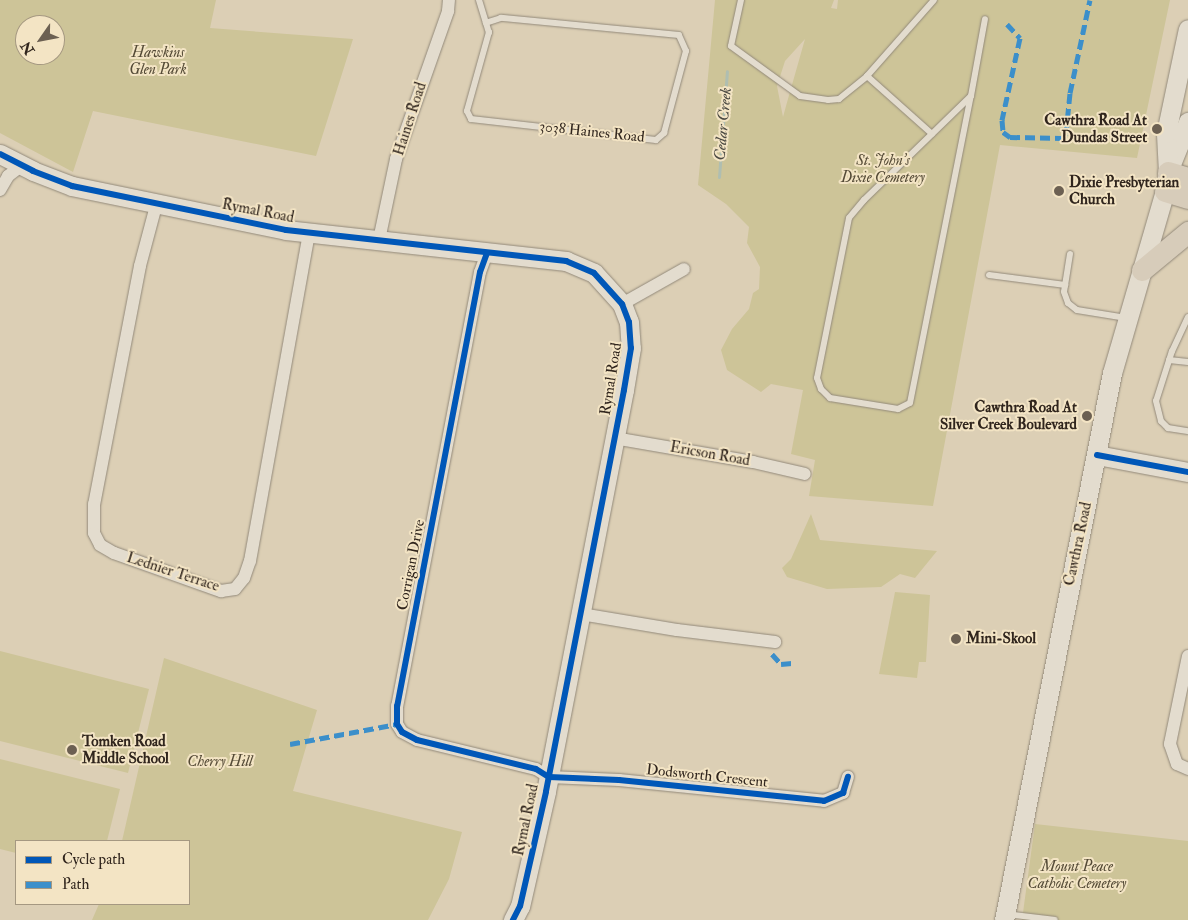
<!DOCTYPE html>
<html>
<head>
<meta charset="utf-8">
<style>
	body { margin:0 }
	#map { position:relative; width:1188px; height:920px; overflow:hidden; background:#dccfb5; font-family:"IM FELL Double Pica",serif }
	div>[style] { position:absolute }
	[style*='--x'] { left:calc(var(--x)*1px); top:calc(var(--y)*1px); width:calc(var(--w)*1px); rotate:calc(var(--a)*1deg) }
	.green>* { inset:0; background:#cdc498 }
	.stream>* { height:3px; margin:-1.5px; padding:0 1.5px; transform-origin:1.5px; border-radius:1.5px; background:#afbeb1 }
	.roads { filter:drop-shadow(0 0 1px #92897a) drop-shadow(0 0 1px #92897a) }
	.lane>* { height:6px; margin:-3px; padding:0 3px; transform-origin:3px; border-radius:3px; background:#e3dcce }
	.street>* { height:12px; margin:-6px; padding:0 6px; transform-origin:6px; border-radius:6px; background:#e3dcce }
	.secondary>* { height:19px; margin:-9.5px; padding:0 9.5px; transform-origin:9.5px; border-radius:9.5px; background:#e3dcce }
	.primary>* { height:21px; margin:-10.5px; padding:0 10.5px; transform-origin:10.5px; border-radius:10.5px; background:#d7ccba }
	.quiet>* { height:5px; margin-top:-2.5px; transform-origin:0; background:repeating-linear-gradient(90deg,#3c8fca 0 10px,transparent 0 15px) }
	.cycleway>* { height:6px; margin:-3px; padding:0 3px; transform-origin:3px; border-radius:3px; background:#0057b8 }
	.dots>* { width:14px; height:14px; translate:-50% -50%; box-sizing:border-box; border:2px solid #f3e4c4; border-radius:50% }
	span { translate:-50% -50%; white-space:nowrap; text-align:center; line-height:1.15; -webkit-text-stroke:4px #f3e4c4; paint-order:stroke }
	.park-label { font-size:15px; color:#544a36; font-style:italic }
	.street-label { font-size:15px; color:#30251d }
	.poi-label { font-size:15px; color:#30251d; font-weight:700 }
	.right { translate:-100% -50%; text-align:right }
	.left { translate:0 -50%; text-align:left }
	.water-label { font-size:16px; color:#4b4942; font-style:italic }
	.legend { position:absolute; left:15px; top:840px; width:175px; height:65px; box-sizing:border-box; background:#f3e4c4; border:1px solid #a59881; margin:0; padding:6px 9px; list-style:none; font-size:15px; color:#30251d }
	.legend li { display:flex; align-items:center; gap:10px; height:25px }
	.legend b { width:25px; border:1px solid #a59881 }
	.north { position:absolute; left:15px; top:15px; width:50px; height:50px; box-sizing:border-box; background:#f3e4c4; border:1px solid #a59881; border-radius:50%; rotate:237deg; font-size:14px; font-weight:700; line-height:20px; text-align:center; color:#30251d }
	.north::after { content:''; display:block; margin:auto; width:18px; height:22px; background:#6c6052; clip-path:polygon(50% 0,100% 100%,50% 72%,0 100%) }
</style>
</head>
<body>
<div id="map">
	<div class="green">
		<i style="clip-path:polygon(evenodd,0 0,216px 0,210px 28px,353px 39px,316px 156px,93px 111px,73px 172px,0 133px,0 0,25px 25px,55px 25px,55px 55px,25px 55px,25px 25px)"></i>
		<i style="clip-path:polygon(evenodd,715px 0,834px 0,831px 8px,837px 9px,838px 0,1170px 0,1137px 158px,1000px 145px,933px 506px,809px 496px,815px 460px,791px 454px,803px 390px,771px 384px,761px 392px,727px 370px,721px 350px,732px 329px,749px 309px,753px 293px,759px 289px,760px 267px,747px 243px,749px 227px,726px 204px,698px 185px,715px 0,805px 39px,786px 106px,783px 117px,777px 86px,785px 61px,805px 39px)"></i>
		<i style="clip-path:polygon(811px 514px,820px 540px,937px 551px,915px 578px,900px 574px,881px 587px,827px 589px,787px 577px,782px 568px,791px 559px)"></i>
		<i style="clip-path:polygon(895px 592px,930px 595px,926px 662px,919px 662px,917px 678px,879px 674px)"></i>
		<i style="clip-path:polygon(0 651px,149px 689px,128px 773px,0 741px)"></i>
		<i style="clip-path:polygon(164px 658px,317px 710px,293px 791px,462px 832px,449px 879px,428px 920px,92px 920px,99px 904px,189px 904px,189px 841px,122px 841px)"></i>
		<i style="clip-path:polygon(0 759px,120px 789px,107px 841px,16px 841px,16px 853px,0 849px)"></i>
		<i style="clip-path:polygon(1035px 824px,1188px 841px,1188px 920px,1022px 920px)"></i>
	</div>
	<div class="stream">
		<i style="--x:719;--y:177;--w:106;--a:-85.7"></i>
	</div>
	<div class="roads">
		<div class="lane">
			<i style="--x:479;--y:0;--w:34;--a:73"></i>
			<i style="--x:489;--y:32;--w:82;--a:105.6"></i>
			<i style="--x:467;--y:111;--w:9;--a:63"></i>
			<i style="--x:471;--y:119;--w:186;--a:6.5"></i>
			<i style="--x:656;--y:140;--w:11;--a:-41"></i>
			<i style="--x:664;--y:133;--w:85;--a:-75"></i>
			<i style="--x:686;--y:51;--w:17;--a:-114"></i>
			<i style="--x:679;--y:35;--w:179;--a:-174.5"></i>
			<i style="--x:501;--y:18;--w:16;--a:162"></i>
			<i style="--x:741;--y:0;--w:47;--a:102.3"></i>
			<i style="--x:731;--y:46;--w:85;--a:35.9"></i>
			<i style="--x:800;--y:96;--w:28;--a:8"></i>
			<i style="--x:828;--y:100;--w:11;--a:-5"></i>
			<i style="--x:839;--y:99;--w:36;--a:-39"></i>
			<i style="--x:867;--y:76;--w:101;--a:-48.6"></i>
			<i style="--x:867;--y:76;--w:87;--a:41.7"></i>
			<i style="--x:971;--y:96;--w:149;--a:135.8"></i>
			<i style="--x:864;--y:200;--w:23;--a:130"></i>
			<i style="--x:849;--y:218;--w:163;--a:101.3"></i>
			<i style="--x:817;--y:378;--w:12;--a:70"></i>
			<i style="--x:821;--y:389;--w:13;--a:45"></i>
			<i style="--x:830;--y:398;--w:69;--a:9.2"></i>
			<i style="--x:898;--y:409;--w:13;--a:-27"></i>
			<i style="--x:910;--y:403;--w:313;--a:-78.8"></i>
			<i style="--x:971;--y:96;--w:78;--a:-79.7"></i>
			<i style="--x:1070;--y:254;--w:38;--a:99"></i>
			<i style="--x:1064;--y:292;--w:12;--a:70"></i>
			<i style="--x:1068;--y:303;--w:11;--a:38"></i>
			<i style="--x:1077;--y:310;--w:50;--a:9.3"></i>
			<i style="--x:989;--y:275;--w:77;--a:7.5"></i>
			<i style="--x:1188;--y:317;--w:38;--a:115"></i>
			<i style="--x:1172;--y:351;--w:52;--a:107.7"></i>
			<i style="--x:1156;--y:401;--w:21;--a:76"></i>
			<i style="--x:1161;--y:421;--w:10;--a:45"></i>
			<i style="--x:1168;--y:428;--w:20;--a:9"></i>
			<i style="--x:1169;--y:360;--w:19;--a:6"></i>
			<i style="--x:1006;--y:914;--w:49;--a:7"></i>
		</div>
		<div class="street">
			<i style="--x:0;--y:190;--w:16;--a:-60"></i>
			<i style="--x:8;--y:176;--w:16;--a:-38"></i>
			<i style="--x:157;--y:202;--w:66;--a:104.9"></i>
			<i style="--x:140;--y:266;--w:242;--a:100.9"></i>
			<i style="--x:94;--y:504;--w:29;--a:90"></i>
			<i style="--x:94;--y:533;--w:13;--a:63"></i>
			<i style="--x:100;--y:545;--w:16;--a:30"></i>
			<i style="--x:114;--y:553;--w:114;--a:19.6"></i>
			<i style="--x:221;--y:591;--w:14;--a:-8"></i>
			<i style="--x:235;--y:589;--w:14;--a:-51"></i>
			<i style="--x:244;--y:578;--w:18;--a:-71"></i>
			<i style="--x:250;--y:561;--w:333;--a:-79.8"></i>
			<i style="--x:379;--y:240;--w:83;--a:-78.1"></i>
			<i style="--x:396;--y:159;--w:157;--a:-70.6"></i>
			<i style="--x:448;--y:11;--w:11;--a:-85"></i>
			<i style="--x:487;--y:253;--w:20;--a:110"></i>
			<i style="--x:480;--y:272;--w:442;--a:100.8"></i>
			<i style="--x:397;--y:706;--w:18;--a:90"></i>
			<i style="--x:397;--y:724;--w:9;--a:58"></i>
			<i style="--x:402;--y:732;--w:17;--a:28"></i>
			<i style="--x:417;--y:740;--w:122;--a:13.7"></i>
			<i style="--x:536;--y:769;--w:15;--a:32"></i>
			<i style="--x:549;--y:777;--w:70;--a:2.5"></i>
			<i style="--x:619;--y:780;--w:206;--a:5.8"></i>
			<i style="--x:824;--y:801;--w:21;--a:-23"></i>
			<i style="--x:843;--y:793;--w:17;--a:-73"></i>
			<i style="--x:622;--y:304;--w:71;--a:-29.4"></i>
			<i style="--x:614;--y:438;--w:141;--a:9.8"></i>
			<i style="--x:753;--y:462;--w:53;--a:13"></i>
			<i style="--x:581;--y:614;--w:97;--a:9.5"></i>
			<i style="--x:677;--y:630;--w:99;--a:7"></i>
			<i style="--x:1188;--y:656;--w:90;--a:101.6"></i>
			<i style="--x:1170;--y:744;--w:21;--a:71"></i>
			<i style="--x:1177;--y:764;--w:12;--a:24"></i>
		</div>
		<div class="secondary">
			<i style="--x:0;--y:154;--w:37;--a:27"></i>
			<i style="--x:33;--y:171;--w:42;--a:21"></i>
			<i style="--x:72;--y:186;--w:218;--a:11.6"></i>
			<i style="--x:286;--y:230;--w:282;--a:6.3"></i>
			<i style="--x:566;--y:261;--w:30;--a:23"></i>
			<i style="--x:594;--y:273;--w:42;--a:47.9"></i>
			<i style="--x:622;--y:304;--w:19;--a:69"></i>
			<i style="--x:629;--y:322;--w:26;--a:86"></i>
			<i style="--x:631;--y:348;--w:43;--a:99.5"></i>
			<i style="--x:624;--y:390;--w:409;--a:101"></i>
			<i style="--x:546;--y:792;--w:117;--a:102.8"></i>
			<i style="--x:520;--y:906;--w:16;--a:117"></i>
			<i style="--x:1169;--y:169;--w:51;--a:-68"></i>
			<i style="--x:1097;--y:455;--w:93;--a:10.6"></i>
			<i style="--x:1004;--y:920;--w:558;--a:-78.83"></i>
			<i style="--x:1112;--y:373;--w:190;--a:-73.8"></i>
			<i style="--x:1165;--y:191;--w:19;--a:-81"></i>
			<i style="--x:1168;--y:172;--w:39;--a:-93"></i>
			<i style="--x:1166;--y:133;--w:106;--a:-78.1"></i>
		</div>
		<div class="primary">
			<i style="--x:1168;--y:172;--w:21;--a:17"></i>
			<i style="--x:1165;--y:191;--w:24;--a:17"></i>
			<i style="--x:1142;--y:270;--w:60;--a:-39.6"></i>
		</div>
	</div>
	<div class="quiet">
		<i style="--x:1007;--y:24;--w:19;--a:47"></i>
		<i style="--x:1020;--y:38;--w:84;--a:102.4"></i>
		<i style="--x:1002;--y:120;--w:12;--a:85"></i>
		<i style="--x:1003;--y:132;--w:9;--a:36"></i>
		<i style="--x:1010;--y:137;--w:52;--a:1.1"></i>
		<i style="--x:1062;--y:138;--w:6;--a:-51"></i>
		<i style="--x:1066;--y:133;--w:40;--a:-84.3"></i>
		<i style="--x:1070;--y:93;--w:95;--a:-77.9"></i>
		<i style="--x:772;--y:654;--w:13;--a:48"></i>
		<i style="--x:781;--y:664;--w:11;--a:-5"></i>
		<i style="--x:290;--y:744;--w:109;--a:-10.6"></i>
	</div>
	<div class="cycleway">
		<i style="--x:0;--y:154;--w:37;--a:27"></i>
		<i style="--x:33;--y:171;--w:42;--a:21"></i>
		<i style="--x:72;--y:186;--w:218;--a:11.6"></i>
		<i style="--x:286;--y:230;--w:282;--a:6.3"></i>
		<i style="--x:566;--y:261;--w:30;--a:23"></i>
		<i style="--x:594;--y:273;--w:42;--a:47.9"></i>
		<i style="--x:622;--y:304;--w:19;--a:69"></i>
		<i style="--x:629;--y:322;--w:26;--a:86"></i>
		<i style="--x:631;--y:348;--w:43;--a:99.5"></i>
		<i style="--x:624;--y:390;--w:409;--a:101"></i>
		<i style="--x:546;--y:792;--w:117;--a:102.8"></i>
		<i style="--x:520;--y:906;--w:16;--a:117"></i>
		<i style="--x:487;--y:253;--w:20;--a:110"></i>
		<i style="--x:480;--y:272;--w:442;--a:100.8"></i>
		<i style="--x:397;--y:706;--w:18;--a:90"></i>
		<i style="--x:397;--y:724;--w:9;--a:58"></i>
		<i style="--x:402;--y:732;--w:17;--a:28"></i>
		<i style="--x:417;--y:740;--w:122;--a:13.7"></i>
		<i style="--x:536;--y:769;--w:15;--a:32"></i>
		<i style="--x:549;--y:777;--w:70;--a:2.5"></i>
		<i style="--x:619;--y:780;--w:206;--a:5.8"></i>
		<i style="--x:824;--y:801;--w:21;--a:-23"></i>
		<i style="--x:843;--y:793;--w:17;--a:-73"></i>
		<i style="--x:1097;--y:455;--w:93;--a:10.6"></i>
	</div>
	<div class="dots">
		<i style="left:1157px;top:129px;background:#6c6052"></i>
		<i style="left:1059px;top:191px;background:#6c6052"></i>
		<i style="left:1087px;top:416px;background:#6c6052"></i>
		<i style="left:956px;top:639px;background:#6c6052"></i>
		<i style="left:72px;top:750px;background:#6c6052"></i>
	</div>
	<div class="park-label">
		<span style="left:158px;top:61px">Hawkins<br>Glen Park</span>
		<span style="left:883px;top:169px">St. John’s<br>Dixie Cemetery</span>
		<span style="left:220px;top:762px">Cherry Hill</span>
		<span style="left:1077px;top:875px">Mount Peace<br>Catholic Cemetery</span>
	</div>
	<div class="street-label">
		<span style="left:410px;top:119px;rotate:-72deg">Haines Road</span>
		<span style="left:592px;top:132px;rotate:6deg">3038 Haines Road</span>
		<span style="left:258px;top:211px;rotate:11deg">Rymal Road</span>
		<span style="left:611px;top:379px;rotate:-81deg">Rymal Road</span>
		<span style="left:710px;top:454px;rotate:10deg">Ericson Road</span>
		<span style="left:1078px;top:544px;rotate:-78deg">Cawthra Road</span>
		<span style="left:411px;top:565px;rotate:-79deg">Corrigan Drive</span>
		<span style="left:173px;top:572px;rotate:18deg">Lednier Terrace</span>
		<span style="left:707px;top:776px;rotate:6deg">Dodsworth Crescent</span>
		<span style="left:526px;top:820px;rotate:-78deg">Rymal Road</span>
	</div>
	<div class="poi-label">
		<span class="right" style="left:1147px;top:129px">Cawthra Road At<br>Dundas Street</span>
		<span class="left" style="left:1069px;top:191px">Dixie Presbyterian<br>Church</span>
		<span class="right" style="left:1077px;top:416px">Cawthra Road At<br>Silver Creek Boulevard</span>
		<span class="left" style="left:966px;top:639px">Mini-Skool</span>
		<span class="left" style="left:82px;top:750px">Tomken Road<br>Middle School</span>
	</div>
	<div class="water-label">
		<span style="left:723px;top:124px;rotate:-85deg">Cedar Creek</span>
	</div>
	<ul class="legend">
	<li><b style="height:6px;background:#0057b8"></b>Cycle path</li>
	<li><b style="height:6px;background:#3c8fca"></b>Path</li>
	</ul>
	<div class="north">N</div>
</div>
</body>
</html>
